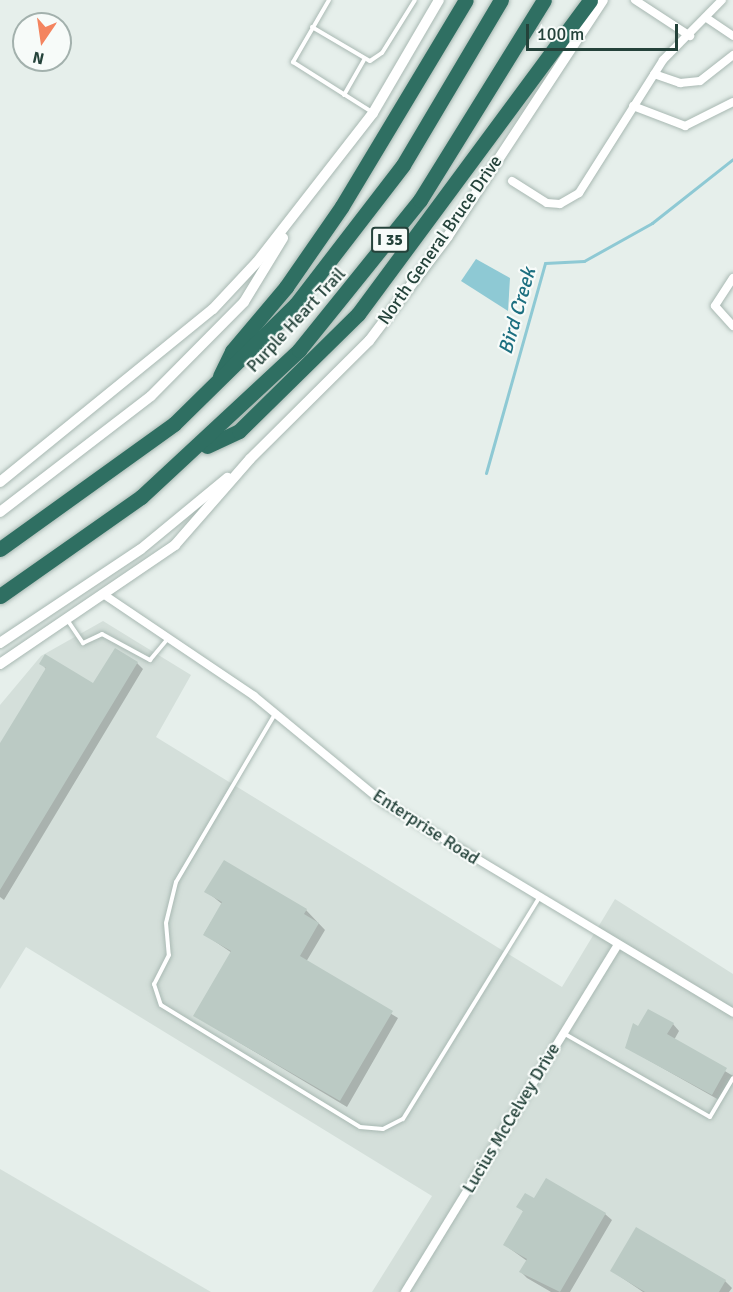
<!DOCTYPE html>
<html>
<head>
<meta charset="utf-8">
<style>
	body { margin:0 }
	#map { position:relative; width:733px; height:1292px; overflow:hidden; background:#e6efeb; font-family:Signika,sans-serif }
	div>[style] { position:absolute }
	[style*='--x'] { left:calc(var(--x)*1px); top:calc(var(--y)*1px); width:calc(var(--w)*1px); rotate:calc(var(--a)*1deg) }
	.built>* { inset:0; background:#d4dfda }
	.water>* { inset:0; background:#8ec9d4 }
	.shadow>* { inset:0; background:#0003 }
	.stream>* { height:3px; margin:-1.5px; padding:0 1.5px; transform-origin:1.5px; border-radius:1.5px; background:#8ec9d4 }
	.building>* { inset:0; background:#bbcac4 }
	.roads { filter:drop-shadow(0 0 2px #a8b8b2) drop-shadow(0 0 2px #a8b8b2) }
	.service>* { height:4px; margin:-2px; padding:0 2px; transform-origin:2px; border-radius:2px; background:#fff }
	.minor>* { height:8px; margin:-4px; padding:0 4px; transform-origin:4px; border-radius:4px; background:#fff }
	.secondary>* { height:10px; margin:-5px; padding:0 5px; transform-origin:5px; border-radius:5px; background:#fff }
	.motorway>* { height:15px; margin:-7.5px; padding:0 7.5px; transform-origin:7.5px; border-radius:7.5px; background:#2f6f62 }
	span { translate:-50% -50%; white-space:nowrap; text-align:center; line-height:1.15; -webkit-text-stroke:4.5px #f7fbf9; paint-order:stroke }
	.shield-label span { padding:2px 4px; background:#f7fbf9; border:2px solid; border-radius:4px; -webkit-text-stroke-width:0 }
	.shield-label { font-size:16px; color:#24423a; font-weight:700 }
	.street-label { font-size:18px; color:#24423a }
	.water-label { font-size:20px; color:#1c6f80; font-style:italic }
	.north { position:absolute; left:12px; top:12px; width:60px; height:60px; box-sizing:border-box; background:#f7fbf9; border:2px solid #a3b1ad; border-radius:50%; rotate:193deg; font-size:16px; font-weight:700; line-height:24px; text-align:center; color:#24423a }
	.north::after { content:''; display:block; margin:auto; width:21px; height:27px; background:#f4845f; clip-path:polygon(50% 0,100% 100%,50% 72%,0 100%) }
	.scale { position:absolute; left:526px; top:24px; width:152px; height:27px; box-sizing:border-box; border:3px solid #24423a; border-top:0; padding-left:8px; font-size:18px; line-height:21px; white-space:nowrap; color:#24423a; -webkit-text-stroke:4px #f7fbf9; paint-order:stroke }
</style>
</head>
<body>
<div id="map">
	<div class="built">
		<i style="clip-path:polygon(103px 621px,191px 675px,156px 737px,562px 987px,615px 899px,733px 974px,733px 1292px,372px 1292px,432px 1196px,26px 947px,0 989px,0 705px,41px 656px)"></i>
		<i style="clip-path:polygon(0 1169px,211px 1292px,0 1292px)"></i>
	</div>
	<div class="water">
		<i style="clip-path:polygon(476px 259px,510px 278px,508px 311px,461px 281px)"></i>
	</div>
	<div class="shadow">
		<i style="clip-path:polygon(41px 663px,94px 685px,137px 663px,143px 669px,4px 900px,0 897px,0 746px,46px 669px)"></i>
		<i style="clip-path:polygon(206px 891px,306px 910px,325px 930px,306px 962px,398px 1018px,347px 1107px,195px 1016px,232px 953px,204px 934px,222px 904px)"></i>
		<i style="clip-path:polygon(673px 1024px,679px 1031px,674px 1040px,733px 1076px,719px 1100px,627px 1048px,638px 1028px)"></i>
		<i style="clip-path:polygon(534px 1200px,605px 1214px,612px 1220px,570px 1292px,551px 1292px,527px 1278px,521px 1272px,527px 1261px,505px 1245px,524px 1212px,518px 1206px)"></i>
		<i style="clip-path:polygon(612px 1271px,725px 1281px,732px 1288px,729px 1292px,643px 1292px)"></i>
	</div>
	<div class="stream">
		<i style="--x:486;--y:473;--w:218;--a:-74.3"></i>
		<i style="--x:545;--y:263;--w:39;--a:-3"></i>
		<i style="--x:584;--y:261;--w:78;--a:-29.2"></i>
		<i style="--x:652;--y:223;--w:103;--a:-38.3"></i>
	</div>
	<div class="building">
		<i style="clip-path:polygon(115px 648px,138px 662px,0 890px,0 743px,46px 668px,39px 664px,45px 654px,93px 683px)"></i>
		<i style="clip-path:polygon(224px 860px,307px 909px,304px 914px,319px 923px,300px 956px,393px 1011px,340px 1101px,193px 1016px,231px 951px,203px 935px,222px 902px,204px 892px)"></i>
		<i style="clip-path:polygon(648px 1009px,674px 1023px,667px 1034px,727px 1068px,712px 1095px,625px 1048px,633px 1023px,638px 1026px)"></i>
		<i style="clip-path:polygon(546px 1178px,606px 1213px,560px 1292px,519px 1272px,527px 1259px,503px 1245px,523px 1211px,516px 1207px,525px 1193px,534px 1198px)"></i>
		<i style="clip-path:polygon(636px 1227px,726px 1280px,719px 1292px,645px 1292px,610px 1271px)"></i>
	</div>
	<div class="roads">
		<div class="service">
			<i style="--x:329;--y:0;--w:72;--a:120.1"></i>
			<i style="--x:293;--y:62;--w:93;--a:32.3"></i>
			<i style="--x:312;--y:27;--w:67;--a:30.4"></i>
			<i style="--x:370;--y:61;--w:14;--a:-34"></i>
			<i style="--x:382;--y:53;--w:62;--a:-58.1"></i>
			<i style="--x:344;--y:95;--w:40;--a:-60.3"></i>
			<i style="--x:68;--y:621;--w:27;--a:56"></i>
			<i style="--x:83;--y:643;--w:21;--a:-25"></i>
			<i style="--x:102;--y:634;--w:55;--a:28.4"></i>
			<i style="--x:150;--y:660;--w:26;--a:-50"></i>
			<i style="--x:275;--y:714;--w:195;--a:120.5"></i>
			<i style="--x:176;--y:882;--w:42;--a:103.7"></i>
			<i style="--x:166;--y:923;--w:32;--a:85"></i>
			<i style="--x:169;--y:955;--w:33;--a:117"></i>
			<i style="--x:154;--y:984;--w:22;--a:72"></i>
			<i style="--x:161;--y:1005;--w:233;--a:31.5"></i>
			<i style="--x:360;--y:1127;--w:23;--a:5"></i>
			<i style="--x:383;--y:1129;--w:22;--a:-27"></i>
			<i style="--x:403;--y:1119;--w:259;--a:-58.4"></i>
			<i style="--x:565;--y:1034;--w:167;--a:29.8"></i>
			<i style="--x:710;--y:1117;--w:45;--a:-59.5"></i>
		</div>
		<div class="minor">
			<i style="--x:635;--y:0;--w:66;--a:33.2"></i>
			<i style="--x:708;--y:19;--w:30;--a:34"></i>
			<i style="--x:654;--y:74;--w:28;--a:19"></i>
			<i style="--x:680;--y:83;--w:20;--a:-6"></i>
			<i style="--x:700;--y:81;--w:42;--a:-38.2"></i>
			<i style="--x:633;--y:106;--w:56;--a:21"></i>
			<i style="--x:685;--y:126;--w:54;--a:-26.6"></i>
			<i style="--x:512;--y:181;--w:41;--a:32.2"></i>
			<i style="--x:547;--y:203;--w:13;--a:4"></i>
			<i style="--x:560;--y:204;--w:22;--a:-30"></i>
			<i style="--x:579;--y:193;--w:157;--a:-57.7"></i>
			<i style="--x:663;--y:60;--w:84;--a:-45.5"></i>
			<i style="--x:733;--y:278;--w:33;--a:123"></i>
			<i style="--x:715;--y:306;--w:27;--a:48"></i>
			<i style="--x:106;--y:596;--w:179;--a:34"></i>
			<i style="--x:254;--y:696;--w:168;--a:39.5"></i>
			<i style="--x:384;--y:803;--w:407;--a:31"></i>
			<i style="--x:405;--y:1292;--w:407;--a:-58.5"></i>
		</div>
		<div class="secondary">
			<i style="--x:0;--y:482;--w:274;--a:-39.1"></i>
			<i style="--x:213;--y:309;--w:64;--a:-46.9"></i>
			<i style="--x:257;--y:262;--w:189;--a:-52.1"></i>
			<i style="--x:373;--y:113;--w:131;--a:-59.7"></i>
			<i style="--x:0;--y:512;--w:190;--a:-37.5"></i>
			<i style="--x:151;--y:396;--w:132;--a:-45.3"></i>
			<i style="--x:244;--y:302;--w:75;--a:-58.6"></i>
			<i style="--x:0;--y:643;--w:169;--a:-33.7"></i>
			<i style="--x:141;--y:549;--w:112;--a:-39.5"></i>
			<i style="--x:0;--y:664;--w:212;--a:-34.2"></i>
			<i style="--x:175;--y:545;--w:114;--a:-48.9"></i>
			<i style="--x:250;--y:459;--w:168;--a:-44.8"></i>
			<i style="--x:369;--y:341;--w:131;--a:-53"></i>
			<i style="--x:448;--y:236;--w:282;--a:-56.7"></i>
		</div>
		<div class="motorway">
			<i style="--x:220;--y:376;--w:28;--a:-64"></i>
			<i style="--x:232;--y:351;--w:84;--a:-49.8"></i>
			<i style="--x:286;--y:287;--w:98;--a:-55.3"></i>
			<i style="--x:342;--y:206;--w:240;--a:-59"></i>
			<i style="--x:207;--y:446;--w:35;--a:-25"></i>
			<i style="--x:239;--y:431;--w:167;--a:-44.5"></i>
			<i style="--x:358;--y:314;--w:390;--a:-53.5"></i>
			<i style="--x:0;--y:549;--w:214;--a:-35.7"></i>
			<i style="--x:174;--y:424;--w:171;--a:-44.5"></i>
			<i style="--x:296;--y:304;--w:175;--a:-52.4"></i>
			<i style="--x:403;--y:165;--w:192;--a:-59.3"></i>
			<i style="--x:0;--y:596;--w:172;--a:-35.1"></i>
			<i style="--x:141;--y:497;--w:216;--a:-42.9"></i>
			<i style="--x:299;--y:350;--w:193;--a:-51.1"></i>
			<i style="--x:420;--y:200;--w:235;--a:-58.2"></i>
		</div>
	</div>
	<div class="shield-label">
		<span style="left:390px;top:240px">I 35</span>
	</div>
	<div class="street-label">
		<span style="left:440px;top:240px;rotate:-55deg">North General Bruce Drive</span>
		<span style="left:296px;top:320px;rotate:-47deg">Purple Heart Trail</span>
		<span style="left:426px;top:827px;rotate:33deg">Enterprise Road</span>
		<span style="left:511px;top:1118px;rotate:-59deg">Lucius McCelvey Drive</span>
	</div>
	<div class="water-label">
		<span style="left:517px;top:311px;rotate:-74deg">Bird Creek</span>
	</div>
	<div class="north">N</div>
	<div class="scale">100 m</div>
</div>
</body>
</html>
